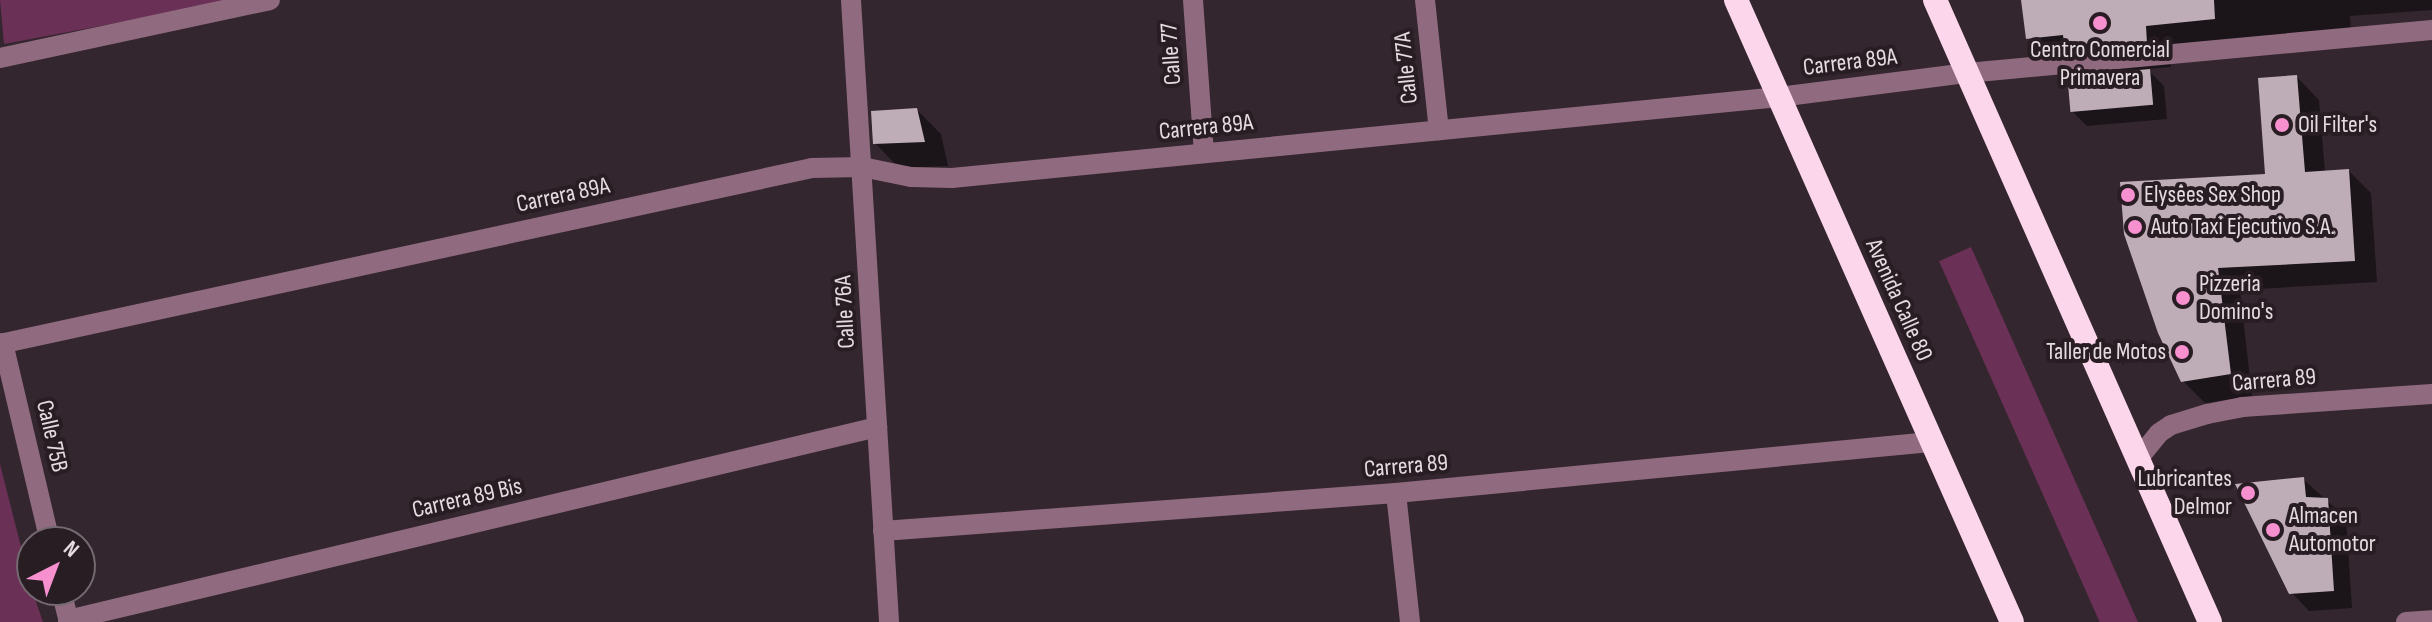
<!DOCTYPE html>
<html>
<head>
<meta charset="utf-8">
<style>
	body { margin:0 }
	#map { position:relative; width:2432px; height:622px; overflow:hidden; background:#34262e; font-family:"Sofia Sans Condensed",sans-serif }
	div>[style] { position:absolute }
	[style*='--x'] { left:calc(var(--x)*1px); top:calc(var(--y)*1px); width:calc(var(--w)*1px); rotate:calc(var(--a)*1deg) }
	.green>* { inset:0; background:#6a3055; transform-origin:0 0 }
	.shadow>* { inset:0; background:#0007 }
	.building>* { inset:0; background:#beadb7; transform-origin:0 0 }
	.minor>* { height:20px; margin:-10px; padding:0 10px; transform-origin:10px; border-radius:10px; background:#906b80 }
	.highway>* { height:24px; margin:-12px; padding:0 12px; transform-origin:12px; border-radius:12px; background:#fcd7ec }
	.dots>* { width:22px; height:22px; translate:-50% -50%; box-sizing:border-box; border:4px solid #291d24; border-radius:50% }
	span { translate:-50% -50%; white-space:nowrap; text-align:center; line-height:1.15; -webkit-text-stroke:8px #291d24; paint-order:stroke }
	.poi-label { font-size:24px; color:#e5dce1 }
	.left { translate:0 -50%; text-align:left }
	.right { translate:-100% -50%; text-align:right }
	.street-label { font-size:24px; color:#e5dce1 }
	.north { position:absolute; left:16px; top:526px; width:80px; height:80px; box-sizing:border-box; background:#291d24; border:2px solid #746970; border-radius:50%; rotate:42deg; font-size:22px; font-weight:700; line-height:32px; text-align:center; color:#e5dce1 }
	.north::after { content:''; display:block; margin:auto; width:28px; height:36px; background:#f690cf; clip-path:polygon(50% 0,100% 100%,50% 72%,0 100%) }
</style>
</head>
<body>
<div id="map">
	<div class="green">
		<i style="clip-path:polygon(0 0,229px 0,229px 2px,4px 44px)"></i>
		<i style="left:1971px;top:247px;width:411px;height:35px;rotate:66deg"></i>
		<i style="clip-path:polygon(0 464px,32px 590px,43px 622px,0 622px)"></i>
	</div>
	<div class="shadow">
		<i style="clip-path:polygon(2023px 0,2432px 0,2432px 10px,2350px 16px,2351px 31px,2169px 50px,2171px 67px,2147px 69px,2164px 86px,2167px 119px,2087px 126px,2072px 111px,2093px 76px,2076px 60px,2052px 62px,2028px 38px)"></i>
		<i style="clip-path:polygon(2297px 77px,2319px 100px,2325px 172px,2349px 171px,2371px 193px,2377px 282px,2240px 290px,2252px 396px,2205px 403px,2183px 381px,2123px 184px,2268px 176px)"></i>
		<i style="clip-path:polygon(917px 110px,941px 134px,948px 166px,899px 168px,875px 143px)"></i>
		<i style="clip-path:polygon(2303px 479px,2346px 518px,2352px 608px,2309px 611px,2291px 592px)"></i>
	</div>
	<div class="building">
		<i style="clip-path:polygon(2021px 0,2214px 0,2215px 19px,2146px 26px,2147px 43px,2065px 51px,2063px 35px,2026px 39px)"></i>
		<i style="left:2150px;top:69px;width:36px;height:83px;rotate:85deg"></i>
		<i style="clip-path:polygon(2297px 75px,2305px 172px,2349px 169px,2355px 261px,2218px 268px,2231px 374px,2181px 382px,2158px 333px,2124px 234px,2120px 182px,2265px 174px,2258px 78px)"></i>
		<i style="clip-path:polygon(917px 108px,925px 142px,873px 144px,871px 111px)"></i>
		<i style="clip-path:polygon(2304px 477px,2306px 497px,2328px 498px,2334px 591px,2289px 594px,2235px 484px)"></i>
	</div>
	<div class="minor">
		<i style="--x:851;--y:0;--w:623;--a:86.5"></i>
		<i style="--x:1193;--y:0;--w:153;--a:85.9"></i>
		<i style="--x:1425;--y:0;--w:131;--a:83.9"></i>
		<i style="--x:0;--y:58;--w:276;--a:-12.1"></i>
		<i style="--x:3;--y:343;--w:204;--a:76.7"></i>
		<i style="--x:0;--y:344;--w:831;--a:-12.23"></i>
		<i style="--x:812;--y:168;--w:50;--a:-1.1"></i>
		<i style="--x:862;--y:167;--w:50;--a:11.5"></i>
		<i style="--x:911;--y:177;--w:41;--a:1.4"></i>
		<i style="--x:952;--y:178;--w:831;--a:-5.59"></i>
		<i style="--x:1779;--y:97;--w:190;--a:-7.3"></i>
		<i style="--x:1967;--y:73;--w:467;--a:-5.3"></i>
		<i style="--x:2138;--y:459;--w:33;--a:-51"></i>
		<i style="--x:2159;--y:433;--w:14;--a:-34"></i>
		<i style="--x:2171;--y:425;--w:38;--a:-17"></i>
		<i style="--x:2207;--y:414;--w:36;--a:-11"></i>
		<i style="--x:2242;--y:407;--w:190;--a:-3.9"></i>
		<i style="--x:1396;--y:493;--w:130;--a:83.8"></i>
		<i style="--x:883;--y:531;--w:514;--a:-4.24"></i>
		<i style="--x:1396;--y:493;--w:537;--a:-5.45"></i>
		<i style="--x:61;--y:590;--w:33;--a:76"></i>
		<i style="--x:68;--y:620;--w:832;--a:-13.42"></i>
		<i style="--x:2406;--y:622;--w:26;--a:-4"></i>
	</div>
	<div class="highway">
		<i style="--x:1736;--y:0;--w:680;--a:66.07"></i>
		<i style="--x:1935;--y:0;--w:680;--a:66.15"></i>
	</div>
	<div class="dots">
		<i style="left:2100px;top:23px;background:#f690cf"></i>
		<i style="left:2282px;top:125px;background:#f690cf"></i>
		<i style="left:2128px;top:195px;background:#f690cf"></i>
		<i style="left:2135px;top:227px;background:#f690cf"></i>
		<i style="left:2183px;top:298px;background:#f690cf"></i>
		<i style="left:2182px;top:352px;background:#f690cf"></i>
		<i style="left:2248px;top:493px;background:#f690cf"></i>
		<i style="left:2273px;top:530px;background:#f690cf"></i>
	</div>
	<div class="poi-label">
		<span style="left:2100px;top:64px">Centro Comercial<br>Primavera</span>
		<span class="left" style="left:2298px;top:125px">Oil Filter's</span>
		<span class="left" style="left:2144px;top:195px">Elysēes Sex Shop</span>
		<span class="left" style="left:2151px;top:227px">Auto Taxi Ejecutivo S.A.</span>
		<span class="left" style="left:2199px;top:298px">Pizzeria<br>Domino's</span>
		<span class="right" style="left:2166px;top:352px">Taller de Motos</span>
		<span class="right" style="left:2232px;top:493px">Lubricantes<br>Delmor</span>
		<span class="left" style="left:2289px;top:530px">Almacen<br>Automotor</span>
	</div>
	<div class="street-label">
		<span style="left:1171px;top:54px;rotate:-94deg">Calle 77</span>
		<span style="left:1850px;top:62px;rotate:-7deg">Carrera 89A</span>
		<span style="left:1406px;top:68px;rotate:-96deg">Calle 77A</span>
		<span style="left:1206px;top:127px;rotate:-6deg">Carrera 89A</span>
		<span style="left:563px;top:195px;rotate:-12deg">Carrera 89A</span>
		<span style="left:1899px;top:300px;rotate:66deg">Avenida Calle 80</span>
		<span style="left:845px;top:312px;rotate:-93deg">Calle 76A</span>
		<span style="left:2274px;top:380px;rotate:-5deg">Carrera 89</span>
		<span style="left:52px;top:436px;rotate:77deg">Calle 75B</span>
		<span style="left:1406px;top:466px;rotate:-5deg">Carrera 89</span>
		<span style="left:467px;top:498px;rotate:-13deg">Carrera 89 Bis</span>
	</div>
	<div class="north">N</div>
</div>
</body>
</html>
